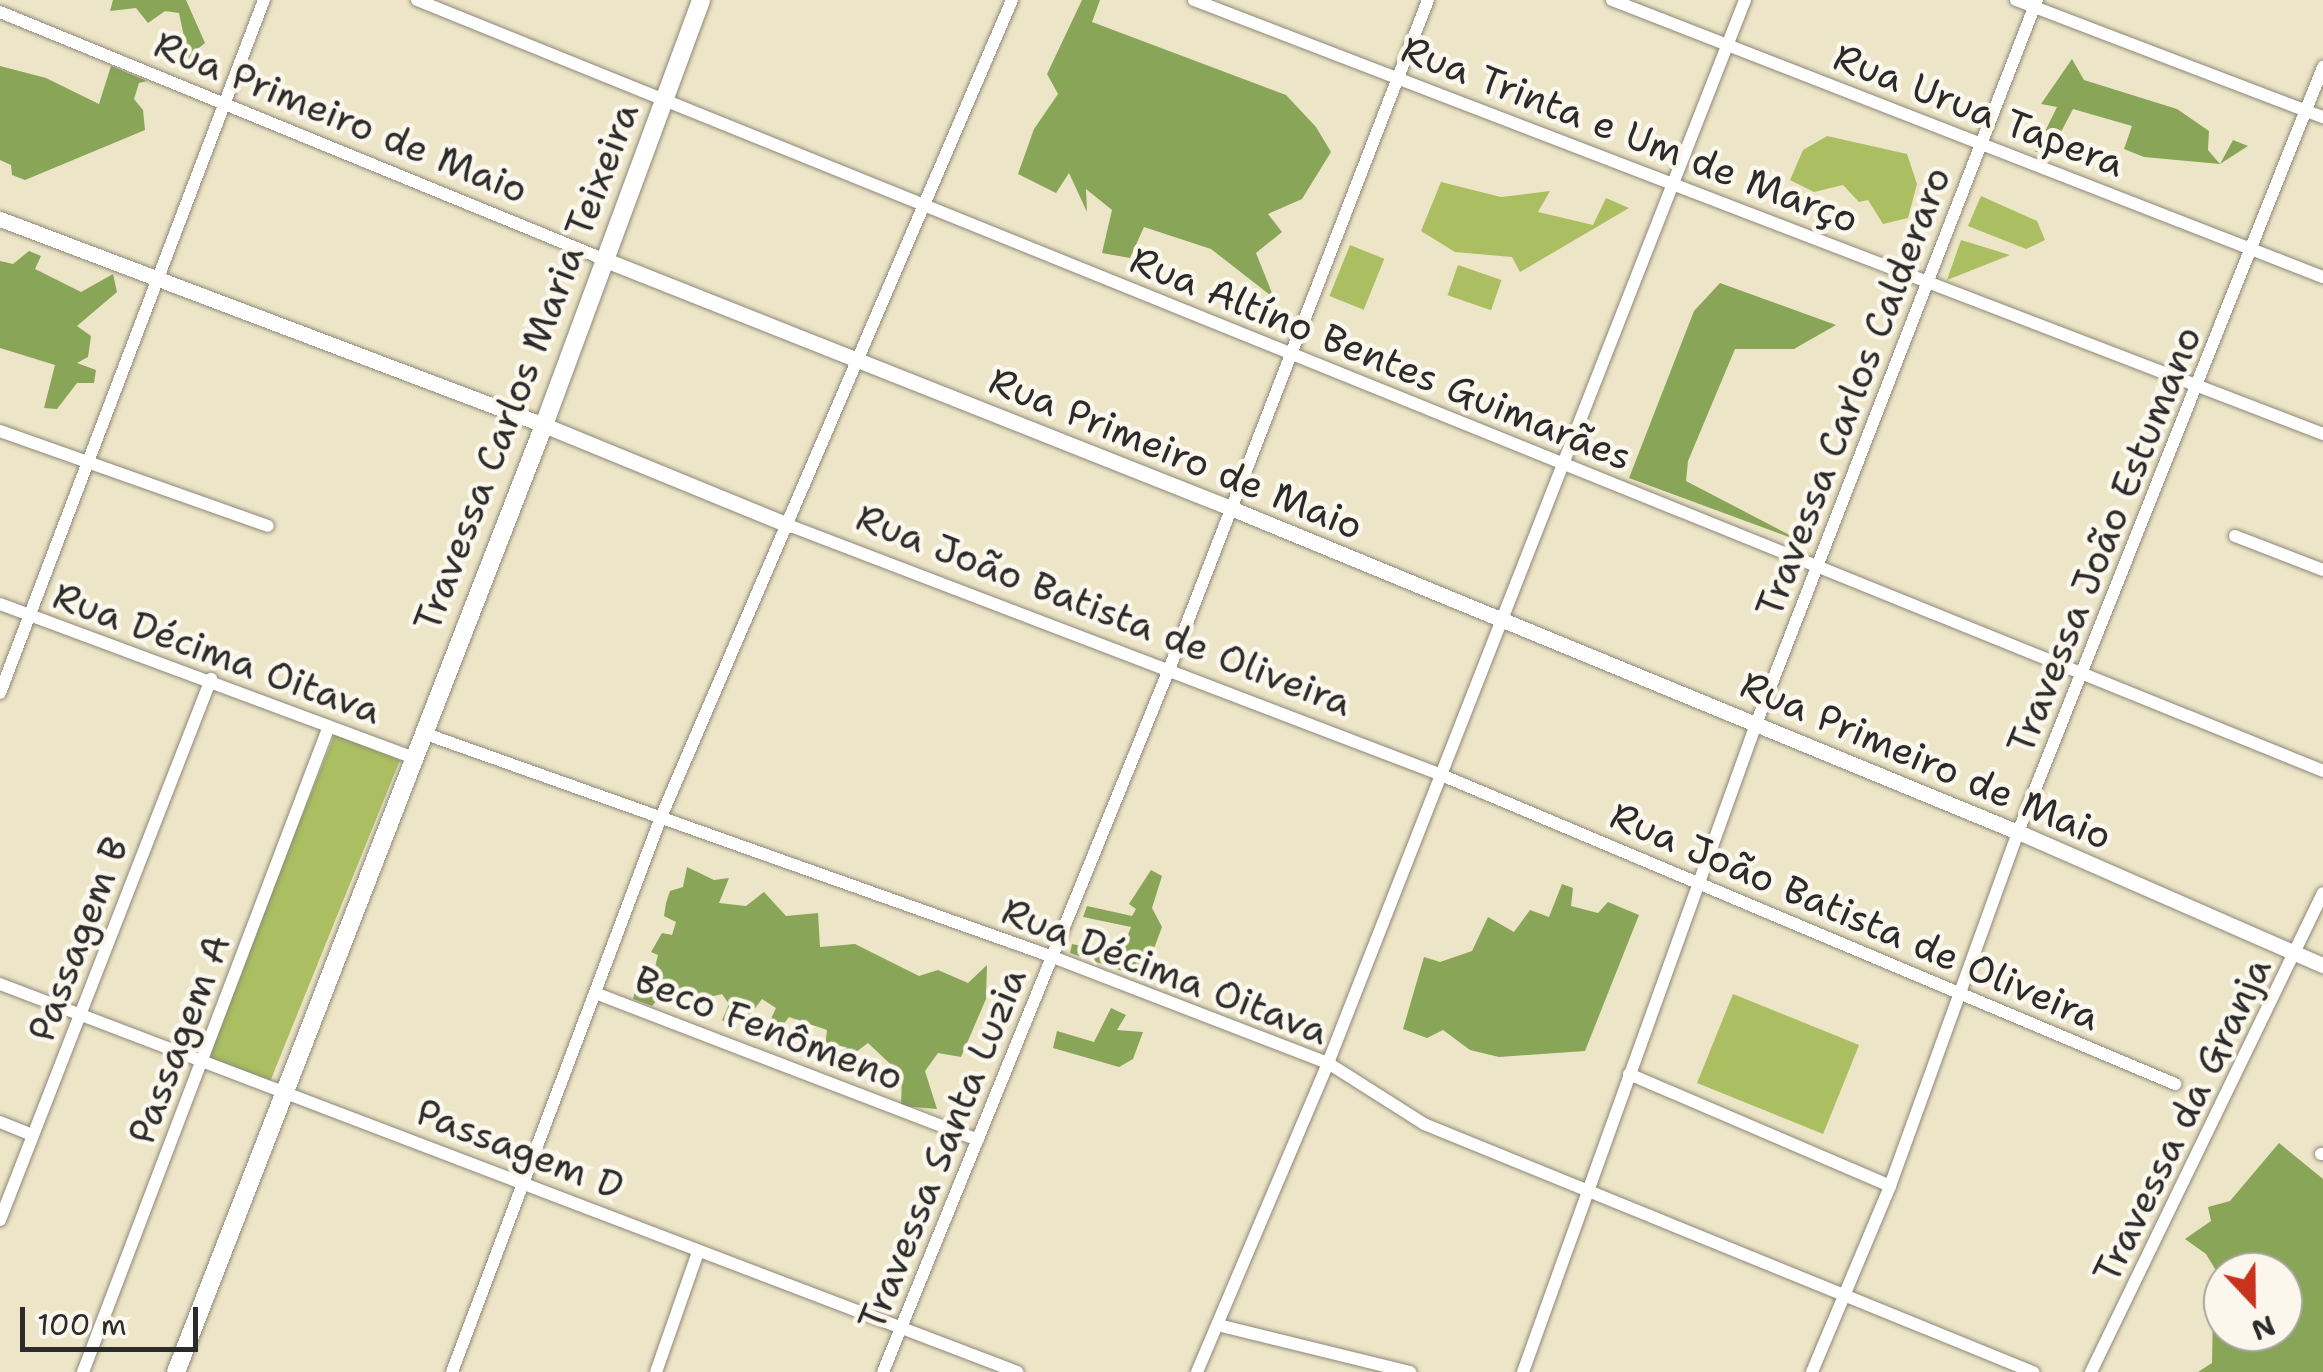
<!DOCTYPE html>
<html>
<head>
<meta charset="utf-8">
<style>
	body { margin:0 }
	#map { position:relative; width:2323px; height:1372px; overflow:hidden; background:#ede5c7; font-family:"Shantell Sans",sans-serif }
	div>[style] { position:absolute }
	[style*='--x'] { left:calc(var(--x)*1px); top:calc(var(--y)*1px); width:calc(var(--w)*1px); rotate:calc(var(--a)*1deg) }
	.green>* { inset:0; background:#abbe62; transform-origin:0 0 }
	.forest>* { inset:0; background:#88a558 }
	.roads { filter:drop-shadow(0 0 2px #8c8879) drop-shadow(0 0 2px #8c8879) }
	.minor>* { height:12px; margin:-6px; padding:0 6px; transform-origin:6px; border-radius:6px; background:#fff }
	.tertiary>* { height:15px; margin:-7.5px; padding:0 7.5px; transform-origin:7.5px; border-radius:7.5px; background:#fff }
	.secondary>* { height:18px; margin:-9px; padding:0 9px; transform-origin:9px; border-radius:9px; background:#fff }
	span { translate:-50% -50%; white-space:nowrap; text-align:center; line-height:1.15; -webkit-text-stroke:9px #fbf7ec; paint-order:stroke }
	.street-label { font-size:38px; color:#2b2b2b }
	.north { position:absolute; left:2203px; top:1252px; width:100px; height:100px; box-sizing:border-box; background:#fbf7ec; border:2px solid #a8a59f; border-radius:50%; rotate:158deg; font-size:28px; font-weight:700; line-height:40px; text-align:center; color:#2b2b2b }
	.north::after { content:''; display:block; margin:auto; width:35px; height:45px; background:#c8321e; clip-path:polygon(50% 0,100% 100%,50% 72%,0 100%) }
	.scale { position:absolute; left:20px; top:1307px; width:178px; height:45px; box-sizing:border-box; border:5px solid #2b2b2b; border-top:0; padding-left:12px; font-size:30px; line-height:35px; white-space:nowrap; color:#2b2b2b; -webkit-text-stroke:8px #fbf7ec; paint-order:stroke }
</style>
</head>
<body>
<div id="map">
	<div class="green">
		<i style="clip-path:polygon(1827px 136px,1907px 154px,1917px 184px,1908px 218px,1883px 224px,1868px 200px,1859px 202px,1843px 185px,1814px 192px,1790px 180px,1803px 150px)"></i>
		<i style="clip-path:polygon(1441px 182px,1501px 197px,1550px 191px,1538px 212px,1593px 225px,1606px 198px,1629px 208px,1520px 272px,1512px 257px,1455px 252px,1421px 231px)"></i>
		<i style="clip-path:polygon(1981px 196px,2037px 221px,2045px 240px,2026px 249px,1968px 226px)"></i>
		<i style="clip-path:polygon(1961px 240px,2010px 255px,1947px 280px)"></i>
		<i style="left:1350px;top:245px;width:37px;height:55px;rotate:22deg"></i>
		<i style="left:1458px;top:265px;width:46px;height:32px;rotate:19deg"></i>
		<i style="left:335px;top:734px;width:70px;height:347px;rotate:22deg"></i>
		<i style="left:1733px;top:994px;width:136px;height:96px;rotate:22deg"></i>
	</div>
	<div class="forest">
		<i style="clip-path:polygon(113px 0,186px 0,205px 43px,194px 52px,192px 74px,179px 13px,165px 11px,148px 23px,136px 8px,110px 11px)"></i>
		<i style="clip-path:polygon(1082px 0,1100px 0,1092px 22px,1286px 95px,1316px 127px,1331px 152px,1302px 199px,1268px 214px,1282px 232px,1256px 253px,1274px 298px,1211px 249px,1144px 227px,1130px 258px,1102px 253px,1112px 210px,1086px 189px,1087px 212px,1069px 173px,1056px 193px,1018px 174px,1034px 129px,1058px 94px,1047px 74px)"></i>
		<i style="clip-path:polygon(2072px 59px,2084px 80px,2177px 109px,2209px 131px,2208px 150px,2220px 164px,2233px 140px,2248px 146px,2220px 164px,2144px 157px,2124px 149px,2132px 126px,2073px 109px,2051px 151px,2035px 152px,2057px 107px,2041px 104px)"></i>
		<i style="clip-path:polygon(0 66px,46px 78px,99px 104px,111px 66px,147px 81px,139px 83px,134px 99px,143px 110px,145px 130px,25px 180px,12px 175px,11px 165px,0 160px)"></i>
		<i style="clip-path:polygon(29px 251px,41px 256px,35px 269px,81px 292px,113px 274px,117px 292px,77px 326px,91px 336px,88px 357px,77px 363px,96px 370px,94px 383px,77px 383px,57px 409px,44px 408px,55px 365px,0 348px,0 261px,13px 264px)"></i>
		<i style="clip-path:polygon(1720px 283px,1836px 325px,1794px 349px,1735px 349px,1688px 461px,1686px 481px,1805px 543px,1629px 478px,1694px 311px)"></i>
		<i style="clip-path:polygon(687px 867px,714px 880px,729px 878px,719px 903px,746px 906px,764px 892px,786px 916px,818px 913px,820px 947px,855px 944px,919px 976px,938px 970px,968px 983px,987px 965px,986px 999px,961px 1057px,938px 1053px,925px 1071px,937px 1109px,901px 1106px,902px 1075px,868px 1043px,840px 1064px,824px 1058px,827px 1030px,789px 1017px,776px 1034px,765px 1032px,776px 1008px,762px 999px,747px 1019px,739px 1015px,727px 1024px,722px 1020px,729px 1004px,722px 994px,701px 999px,670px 985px,652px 1006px,633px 999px,641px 969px,655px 967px,658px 955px,651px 952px,662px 933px,672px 935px,676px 922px,664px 916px,666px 903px,670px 891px,683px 887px)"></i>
		<i style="clip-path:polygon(1151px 870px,1162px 876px,1152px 908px,1162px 927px,1143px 978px,1070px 953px,1072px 944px,1087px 947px,1118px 961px,1131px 927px,1083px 917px,1087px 906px,1132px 916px,1136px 909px,1129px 904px)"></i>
		<i style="clip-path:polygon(1562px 884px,1573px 888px,1571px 906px,1598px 913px,1608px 902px,1639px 915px,1585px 1051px,1499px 1057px,1470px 1050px,1443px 1030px,1427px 1038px,1403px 1029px,1424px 957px,1440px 962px,1472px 951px,1488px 917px,1514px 932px,1530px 910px,1549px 917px)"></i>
		<i style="clip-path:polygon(1111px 1008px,1126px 1015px,1117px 1030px,1143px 1032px,1133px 1059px,1119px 1067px,1053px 1048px,1057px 1031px,1094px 1042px)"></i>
		<i style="clip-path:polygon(2279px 1143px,2323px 1179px,2323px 1372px,2198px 1372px,2212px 1363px,2213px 1309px,2223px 1293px,2223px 1332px,2283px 1332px,2283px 1272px,2223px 1272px,2223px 1282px,2206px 1254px,2185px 1239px,2211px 1221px,2208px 1207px,2230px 1201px)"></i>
	</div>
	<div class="roads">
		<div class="minor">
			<i style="--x:417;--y:0;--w:2056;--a:22.02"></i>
			<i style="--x:1194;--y:0;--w:1210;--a:21.03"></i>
			<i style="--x:1612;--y:0;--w:763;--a:21.29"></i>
			<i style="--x:2016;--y:0;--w:329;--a:20.9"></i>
			<i style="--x:0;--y:12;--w:652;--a:22.27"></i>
			<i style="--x:0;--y:431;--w:284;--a:19.5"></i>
			<i style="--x:788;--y:525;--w:697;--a:20.93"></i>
			<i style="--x:1439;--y:774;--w:799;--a:22.84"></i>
			<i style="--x:2235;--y:536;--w:94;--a:21.1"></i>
			<i style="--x:0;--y:604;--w:442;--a:20.4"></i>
			<i style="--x:0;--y:693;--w:742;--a:-69.15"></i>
			<i style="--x:423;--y:733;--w:669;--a:19.57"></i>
			<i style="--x:1053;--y:957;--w:295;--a:21.1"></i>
			<i style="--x:1328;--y:1063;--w:114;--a:32.4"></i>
			<i style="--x:1424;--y:1124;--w:658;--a:22.16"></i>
			<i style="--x:0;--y:984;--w:1089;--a:20.88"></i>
			<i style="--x:595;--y:993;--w:410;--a:21"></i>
			<i style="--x:1629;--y:1074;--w:284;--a:23.2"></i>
			<i style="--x:0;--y:1122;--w:35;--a:22"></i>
			<i style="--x:2321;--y:1154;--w:2;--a:0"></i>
			<i style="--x:0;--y:1220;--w:581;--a:-68.69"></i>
			<i style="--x:1218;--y:1325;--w:198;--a:13.8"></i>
			<i style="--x:83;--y:1372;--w:691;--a:-69.15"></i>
			<i style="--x:452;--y:1372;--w:593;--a:-69.36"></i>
			<i style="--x:661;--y:817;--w:889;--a:-66.75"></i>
			<i style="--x:656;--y:1372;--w:127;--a:-70.7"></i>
			<i style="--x:883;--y:1372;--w:761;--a:-67.85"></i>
			<i style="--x:1170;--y:667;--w:715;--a:-68.85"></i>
			<i style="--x:1197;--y:1372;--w:336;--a:-67"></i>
			<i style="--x:1328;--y:1063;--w:1142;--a:-68.58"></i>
			<i style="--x:1523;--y:1372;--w:689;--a:-70.22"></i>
			<i style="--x:1756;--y:724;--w:777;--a:-68.79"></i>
			<i style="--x:1812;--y:1372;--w:202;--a:-67.2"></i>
			<i style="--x:1890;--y:1186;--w:376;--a:-70.1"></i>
			<i style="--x:2018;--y:832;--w:824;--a:-68.26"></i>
			<i style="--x:2091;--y:1372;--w:532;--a:-64.16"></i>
		</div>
		<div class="tertiary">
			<i style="--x:0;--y:219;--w:582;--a:20.74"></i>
			<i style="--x:544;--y:425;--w:264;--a:22.3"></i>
			<i style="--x:603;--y:259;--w:678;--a:21.64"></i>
			<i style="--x:1233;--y:509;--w:849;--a:22.37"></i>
			<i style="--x:2018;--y:832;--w:333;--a:23.6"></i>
		</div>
		<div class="secondary">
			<i style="--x:176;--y:1372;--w:1016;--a:-68.76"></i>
			<i style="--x:544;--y:425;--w:453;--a:-69.7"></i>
		</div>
	</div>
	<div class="street-label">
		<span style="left:1979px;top:110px;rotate:21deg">Rua Urua Tapera</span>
		<span style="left:341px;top:117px;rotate:22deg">Rua Primeiro de Maio</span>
		<span style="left:1630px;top:134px;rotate:21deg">Rua Trinta e Um de Março</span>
		<span style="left:1381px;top:358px;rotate:22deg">Rua Altíno Bentes Guimarães</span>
		<span style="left:526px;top:367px;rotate:-69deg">Travessa Carlos Maria Teixeira</span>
		<span style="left:1853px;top:392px;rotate:-69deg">Travessa Carlos Calderaro</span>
		<span style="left:1176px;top:453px;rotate:22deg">Rua Primeiro de Maio</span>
		<span style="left:2104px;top:540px;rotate:-68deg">Travessa João Estumano</span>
		<span style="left:1104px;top:610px;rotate:21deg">Rua João Batista de Oliveira</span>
		<span style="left:217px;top:653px;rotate:20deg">Rua Décima Oitava</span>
		<span style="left:1926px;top:760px;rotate:23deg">Rua Primeiro de Maio</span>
		<span style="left:1855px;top:916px;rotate:23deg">Rua João Batista de Oliveira</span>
		<span style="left:78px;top:939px;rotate:-69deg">Passagem B</span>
		<span style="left:1165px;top:971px;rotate:21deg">Rua Décima Oitava</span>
		<span style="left:769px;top:1028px;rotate:21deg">Beco Fenômeno</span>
		<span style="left:179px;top:1039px;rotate:-69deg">Passagem A</span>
		<span style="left:2182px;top:1120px;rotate:-64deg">Travessa da Granja</span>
		<span style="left:520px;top:1149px;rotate:21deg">Passagem D</span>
		<span style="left:942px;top:1149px;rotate:-68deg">Travessa Santa Luzia</span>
	</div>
	<div class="north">N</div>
	<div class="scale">100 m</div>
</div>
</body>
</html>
